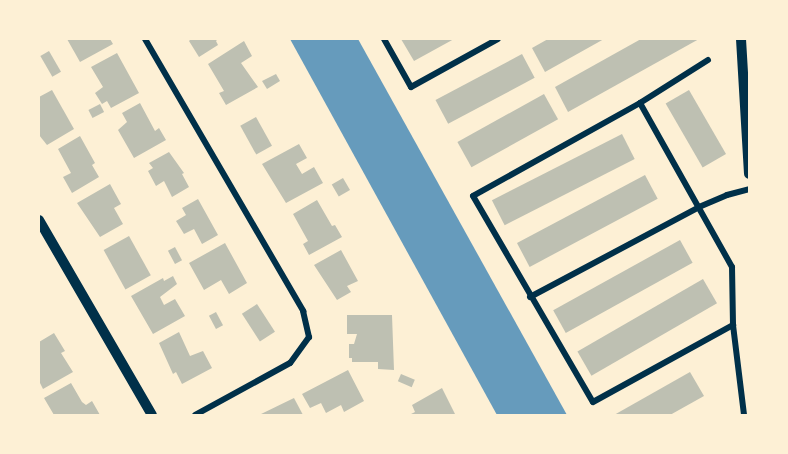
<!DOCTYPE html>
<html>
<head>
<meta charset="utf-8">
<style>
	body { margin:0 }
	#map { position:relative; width:788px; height:454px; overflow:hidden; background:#fdf0d5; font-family:Raleway,sans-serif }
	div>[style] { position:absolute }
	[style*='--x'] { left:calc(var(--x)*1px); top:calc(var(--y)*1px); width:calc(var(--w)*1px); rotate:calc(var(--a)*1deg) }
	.water>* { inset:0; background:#669bbc }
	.building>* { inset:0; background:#bec0b2; transform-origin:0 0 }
	.minor>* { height:6px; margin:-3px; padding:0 3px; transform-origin:3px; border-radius:3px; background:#003049 }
	.tertiary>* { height:10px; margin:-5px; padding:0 5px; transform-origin:5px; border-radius:5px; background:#003049 }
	span { translate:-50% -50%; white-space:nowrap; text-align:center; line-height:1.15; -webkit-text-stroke:4.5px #fdf0d5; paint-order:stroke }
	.frame { position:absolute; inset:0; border:40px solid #fdf0d5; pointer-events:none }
</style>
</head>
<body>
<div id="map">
	<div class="water">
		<i style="clip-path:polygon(290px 39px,358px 39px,567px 415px,497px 415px)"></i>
	</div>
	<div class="building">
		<i style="clip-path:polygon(67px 39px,110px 39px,113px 44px,80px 62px)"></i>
		<i style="clip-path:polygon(191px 39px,218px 39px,216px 41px,218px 45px,199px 57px,189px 41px)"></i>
		<i style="clip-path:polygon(401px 39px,454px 39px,414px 61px)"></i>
		<i style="clip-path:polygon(548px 39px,604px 39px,545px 72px,532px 48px)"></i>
		<i style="clip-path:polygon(641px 39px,699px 39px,568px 112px,555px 87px)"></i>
		<i style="clip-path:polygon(244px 41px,252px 56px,241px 63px,258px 87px,226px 105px,219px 93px,224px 91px,208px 64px)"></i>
		<i style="left:49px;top:51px;width:24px;height:10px;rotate:60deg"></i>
		<i style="clip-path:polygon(117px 53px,139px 93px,111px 108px,107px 101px,102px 104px,95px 93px,103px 87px,91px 67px)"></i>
		<i style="left:522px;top:54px;width:27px;height:98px;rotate:62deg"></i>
		<i style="clip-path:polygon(276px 74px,280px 81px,267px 89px,262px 81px)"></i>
		<i style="clip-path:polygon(52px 90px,74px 129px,47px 145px,39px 135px,39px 97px)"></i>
		<i style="left:689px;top:90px;width:74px;height:27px;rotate:60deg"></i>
		<i style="left:544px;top:94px;width:29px;height:99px;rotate:61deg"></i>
		<i style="clip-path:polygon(140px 103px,155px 131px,159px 128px,166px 140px,134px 158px,118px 130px,127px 122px,122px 113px)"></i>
		<i style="left:100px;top:104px;width:9px;height:13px;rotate:63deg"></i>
		<i style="left:256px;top:117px;width:33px;height:18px;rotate:61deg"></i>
		<i style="left:622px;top:134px;width:28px;height:146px;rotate:63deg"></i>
		<i style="clip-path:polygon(80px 136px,95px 163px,92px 165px,99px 177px,72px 193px,63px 177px,71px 173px,58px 149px)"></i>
		<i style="clip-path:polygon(299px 144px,307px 158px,296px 164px,302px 174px,314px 167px,323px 183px,286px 203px,262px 164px)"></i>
		<i style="clip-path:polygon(169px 152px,184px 173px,182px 174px,189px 187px,172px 197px,164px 181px,156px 186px,148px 171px,153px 168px,149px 163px)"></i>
		<i style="left:645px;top:175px;width:27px;height:145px;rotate:62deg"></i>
		<i style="left:343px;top:178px;width:14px;height:13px;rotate:60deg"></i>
		<i style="clip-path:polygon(110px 184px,121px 204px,114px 208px,123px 224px,100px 237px,77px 203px)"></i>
		<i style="clip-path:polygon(198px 199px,218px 235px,202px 244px,194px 229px,184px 234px,176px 221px,186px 215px,182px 208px)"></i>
		<i style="clip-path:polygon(317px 200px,332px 226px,335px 225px,342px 237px,309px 255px,303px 244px,308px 241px,293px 214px)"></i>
		<i style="left:129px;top:236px;width:45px;height:29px;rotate:61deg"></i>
		<i style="left:680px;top:240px;width:26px;height:145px;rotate:61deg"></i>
		<i style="clip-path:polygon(225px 243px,247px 283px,229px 294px,221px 280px,204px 290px,189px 263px)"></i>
		<i style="left:175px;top:247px;width:15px;height:8px;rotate:62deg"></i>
		<i style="clip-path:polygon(341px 250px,358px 281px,347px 286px,351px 292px,337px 300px,314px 265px)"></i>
		<i style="clip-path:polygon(173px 276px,177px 284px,160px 297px,164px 305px,175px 299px,185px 316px,153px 334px,131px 296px,163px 278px,164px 281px)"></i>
		<i style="left:703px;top:279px;width:28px;height:145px;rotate:60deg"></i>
		<i style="left:257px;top:304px;width:33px;height:18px;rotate:57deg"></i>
		<i style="left:216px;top:312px;width:15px;height:8px;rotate:62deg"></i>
		<i style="clip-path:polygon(347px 315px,392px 315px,394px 370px,378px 369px,378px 362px,352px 362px,352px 358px,349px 358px,349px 344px,354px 344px,357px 334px,347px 334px)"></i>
		<i style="clip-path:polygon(179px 332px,190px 356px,203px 351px,212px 368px,182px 384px,176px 372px,173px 374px,159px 343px)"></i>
		<i style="clip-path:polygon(54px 333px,65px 351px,61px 353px,73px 372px,43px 389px,39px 381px,39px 342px)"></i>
		<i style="clip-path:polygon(348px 370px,364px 401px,344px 412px,341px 405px,326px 413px,321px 403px,310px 408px,302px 394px)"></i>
		<i style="clip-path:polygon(690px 372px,704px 396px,670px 415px,614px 415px)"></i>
		<i style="left:401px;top:374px;width:15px;height:8px;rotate:23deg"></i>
		<i style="clip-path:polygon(71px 383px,82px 402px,86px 405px,92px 401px,100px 415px,54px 415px,44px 398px)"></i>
		<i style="clip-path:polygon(442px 388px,455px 414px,409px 415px,415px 412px,412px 405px)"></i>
		<i style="clip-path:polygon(294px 398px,303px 415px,259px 415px)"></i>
	</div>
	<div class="minor">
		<i style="--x:145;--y:39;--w:315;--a:59.8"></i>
		<i style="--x:303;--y:311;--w:27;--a:77"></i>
		<i style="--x:309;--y:337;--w:32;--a:126"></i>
		<i style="--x:290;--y:363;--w:108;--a:151.3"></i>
		<i style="--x:384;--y:39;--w:55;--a:60.6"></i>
		<i style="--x:411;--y:87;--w:99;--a:-28.9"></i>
		<i style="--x:708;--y:60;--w:80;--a:147.7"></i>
		<i style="--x:640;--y:103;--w:191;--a:150.9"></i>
		<i style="--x:473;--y:196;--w:238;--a:59.8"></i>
		<i style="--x:593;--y:402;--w:160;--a:-28.8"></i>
		<i style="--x:640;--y:103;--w:188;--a:60.7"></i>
		<i style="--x:732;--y:267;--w:58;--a:89"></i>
		<i style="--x:733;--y:325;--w:91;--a:83"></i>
		<i style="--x:530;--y:297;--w:191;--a:-28"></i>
		<i style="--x:699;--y:207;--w:30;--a:-23"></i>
		<i style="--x:727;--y:195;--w:23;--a:-15"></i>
	</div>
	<div class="tertiary">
		<i style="--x:741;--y:39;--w:135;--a:86.6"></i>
		<i style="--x:39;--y:220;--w:225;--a:59.9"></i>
	</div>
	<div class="frame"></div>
</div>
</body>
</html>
